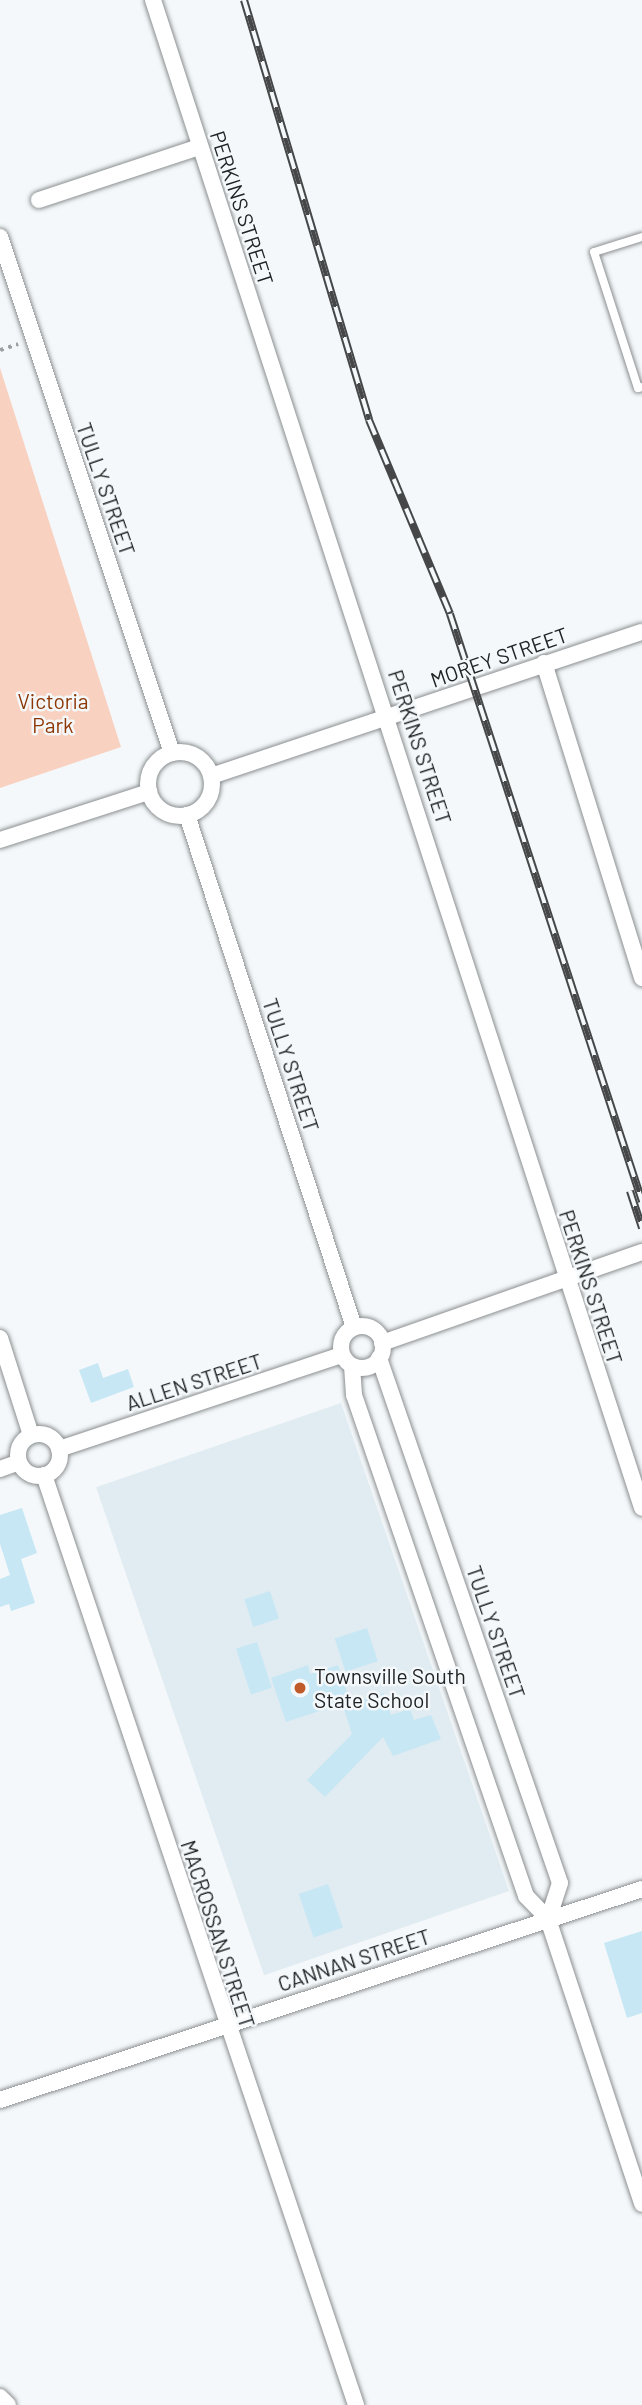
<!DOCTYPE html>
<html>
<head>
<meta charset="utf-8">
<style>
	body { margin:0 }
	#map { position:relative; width:642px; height:2405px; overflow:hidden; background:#f4f8fa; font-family:Barlow,sans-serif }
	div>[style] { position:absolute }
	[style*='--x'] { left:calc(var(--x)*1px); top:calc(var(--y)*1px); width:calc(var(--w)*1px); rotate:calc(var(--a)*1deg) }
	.built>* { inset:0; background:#e0ecf1; transform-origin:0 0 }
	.green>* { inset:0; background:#f8d1c1 }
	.building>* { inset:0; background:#c7e7f5; transform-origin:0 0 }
	.path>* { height:3.5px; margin-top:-1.75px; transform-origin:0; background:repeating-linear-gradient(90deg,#9da0a2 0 3.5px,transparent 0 8.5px) }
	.roads { filter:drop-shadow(0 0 2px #8b8f91) drop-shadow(0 0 2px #8b8f91) }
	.service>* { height:8px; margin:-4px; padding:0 4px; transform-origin:4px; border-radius:4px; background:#fff }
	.minor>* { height:16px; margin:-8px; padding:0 8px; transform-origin:8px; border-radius:8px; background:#fff }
	.minor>.ring { margin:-8px; padding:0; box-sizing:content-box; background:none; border:16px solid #fff; border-radius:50% }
	.rail>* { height:8px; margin-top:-4px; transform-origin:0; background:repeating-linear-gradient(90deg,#f4f8fa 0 16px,#454748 0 32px); box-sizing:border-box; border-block:2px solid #454748 }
	.dots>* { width:19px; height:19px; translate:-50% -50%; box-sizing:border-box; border:4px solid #f4f8fa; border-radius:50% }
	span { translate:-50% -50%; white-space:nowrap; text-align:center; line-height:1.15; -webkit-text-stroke:5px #f4f8fa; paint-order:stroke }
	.street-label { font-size:21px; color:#202223 }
	.park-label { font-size:21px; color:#8d3705 }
	.poi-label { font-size:21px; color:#202223 }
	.left { translate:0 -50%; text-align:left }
</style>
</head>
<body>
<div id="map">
	<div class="built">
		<i style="left:341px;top:1403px;width:516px;height:259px;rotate:71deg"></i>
	</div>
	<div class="green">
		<i style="clip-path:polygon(0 368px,121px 747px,0 788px)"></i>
	</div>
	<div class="building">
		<i style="clip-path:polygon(98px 1363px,103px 1378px,128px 1369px,134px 1387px,91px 1403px,79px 1370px)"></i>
		<i style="clip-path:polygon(22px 1508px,37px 1553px,21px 1559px,35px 1603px,11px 1611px,9px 1604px,0 1607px,0 1579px,10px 1575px,0 1544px,0 1515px)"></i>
		<i style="left:270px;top:1591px;width:29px;height:27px;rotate:72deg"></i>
		<i style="left:367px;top:1628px;width:35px;height:34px;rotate:72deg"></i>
		<i style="left:257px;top:1642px;width:48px;height:22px;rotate:72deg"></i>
		<i style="clip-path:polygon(308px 1665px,310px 1674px,338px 1665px,350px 1701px,286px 1722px,271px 1678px)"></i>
		<i style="clip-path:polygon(384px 1693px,391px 1715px,410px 1709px,414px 1720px,431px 1715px,441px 1739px,393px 1756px,383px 1737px,325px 1797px,307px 1780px,352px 1734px,343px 1706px)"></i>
		<i style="left:328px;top:1884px;width:46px;height:31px;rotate:71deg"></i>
		<i style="clip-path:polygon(642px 1931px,642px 2013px,627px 2018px,604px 1943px)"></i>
	</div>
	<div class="path">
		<i style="--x:0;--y:350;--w:19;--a:-18"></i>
	</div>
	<div class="roads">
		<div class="service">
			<i style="--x:642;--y:237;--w:50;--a:162.6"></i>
			<i style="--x:594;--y:252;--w:143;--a:72.1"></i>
			<i style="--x:638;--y:388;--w:4;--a:-14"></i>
		</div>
		<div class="minor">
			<i style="--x:153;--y:0;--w:1585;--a:72.03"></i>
			<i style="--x:39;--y:200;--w:169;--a:-18.3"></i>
			<i style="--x:0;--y:237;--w:544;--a:71.57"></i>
			<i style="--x:544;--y:663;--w:330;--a:72.7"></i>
			<i class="ring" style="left:148px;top:752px;width:48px;height:48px"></i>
			<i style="--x:211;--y:776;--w:454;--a:-18.5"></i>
			<i style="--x:187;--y:815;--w:539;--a:71.94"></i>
			<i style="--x:0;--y:840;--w:157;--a:-17.9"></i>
			<i class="ring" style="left:341px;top:1326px;width:26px;height:26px"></i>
			<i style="--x:0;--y:1338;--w:102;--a:72.3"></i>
			<i style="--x:382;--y:1343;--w:275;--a:-19.3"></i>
			<i style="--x:379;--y:1358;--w:555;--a:70.98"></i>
			<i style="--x:560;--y:1883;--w:38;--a:108"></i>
			<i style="--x:352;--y:1366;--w:29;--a:86"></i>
			<i style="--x:354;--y:1395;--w:530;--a:71.05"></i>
			<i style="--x:526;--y:1896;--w:32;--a:46"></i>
			<i style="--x:548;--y:1919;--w:300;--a:71.7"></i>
			<i class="ring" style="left:18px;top:1434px;width:26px;height:26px"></i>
			<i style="--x:59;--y:1449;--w:298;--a:-18.4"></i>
			<i style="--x:0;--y:1469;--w:20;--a:-20"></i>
			<i style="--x:44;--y:1475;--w:981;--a:71.45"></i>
			<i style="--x:0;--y:2100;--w:676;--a:-18.19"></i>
			<i style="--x:0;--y:2397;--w:11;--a:45"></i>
		</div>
	</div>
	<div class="rail">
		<i style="--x:244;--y:0;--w:438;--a:73.4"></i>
		<i style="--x:369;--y:420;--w:210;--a:67.3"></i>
		<i style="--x:450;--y:614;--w:618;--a:71.89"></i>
		<i style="--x:630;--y:1191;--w:39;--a:72"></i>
	</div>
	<div class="dots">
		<i style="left:300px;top:1688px;background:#c05a2a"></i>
	</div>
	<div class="street-label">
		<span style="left:242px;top:208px;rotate:72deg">PERKINS STREET</span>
		<span style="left:106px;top:489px;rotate:71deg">TULLY STREET</span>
		<span style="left:499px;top:657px;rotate:-19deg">MOREY STREET</span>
		<span style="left:420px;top:747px;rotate:72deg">PERKINS STREET</span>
		<span style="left:291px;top:1065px;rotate:72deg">TULLY STREET</span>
		<span style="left:591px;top:1287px;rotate:72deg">PERKINS STREET</span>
		<span style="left:194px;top:1382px;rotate:-18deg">ALLEN STREET</span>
		<span style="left:496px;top:1632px;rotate:71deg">TULLY STREET</span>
		<span style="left:218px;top:1934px;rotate:72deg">MACROSSAN STREET</span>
		<span style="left:354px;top:1960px;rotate:-18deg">CANNAN STREET</span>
	</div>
	<div class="park-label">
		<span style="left:53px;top:713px">Victoria<br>Park</span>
	</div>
	<div class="poi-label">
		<span class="left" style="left:314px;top:1688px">Townsville South<br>State School</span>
	</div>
</div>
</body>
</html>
